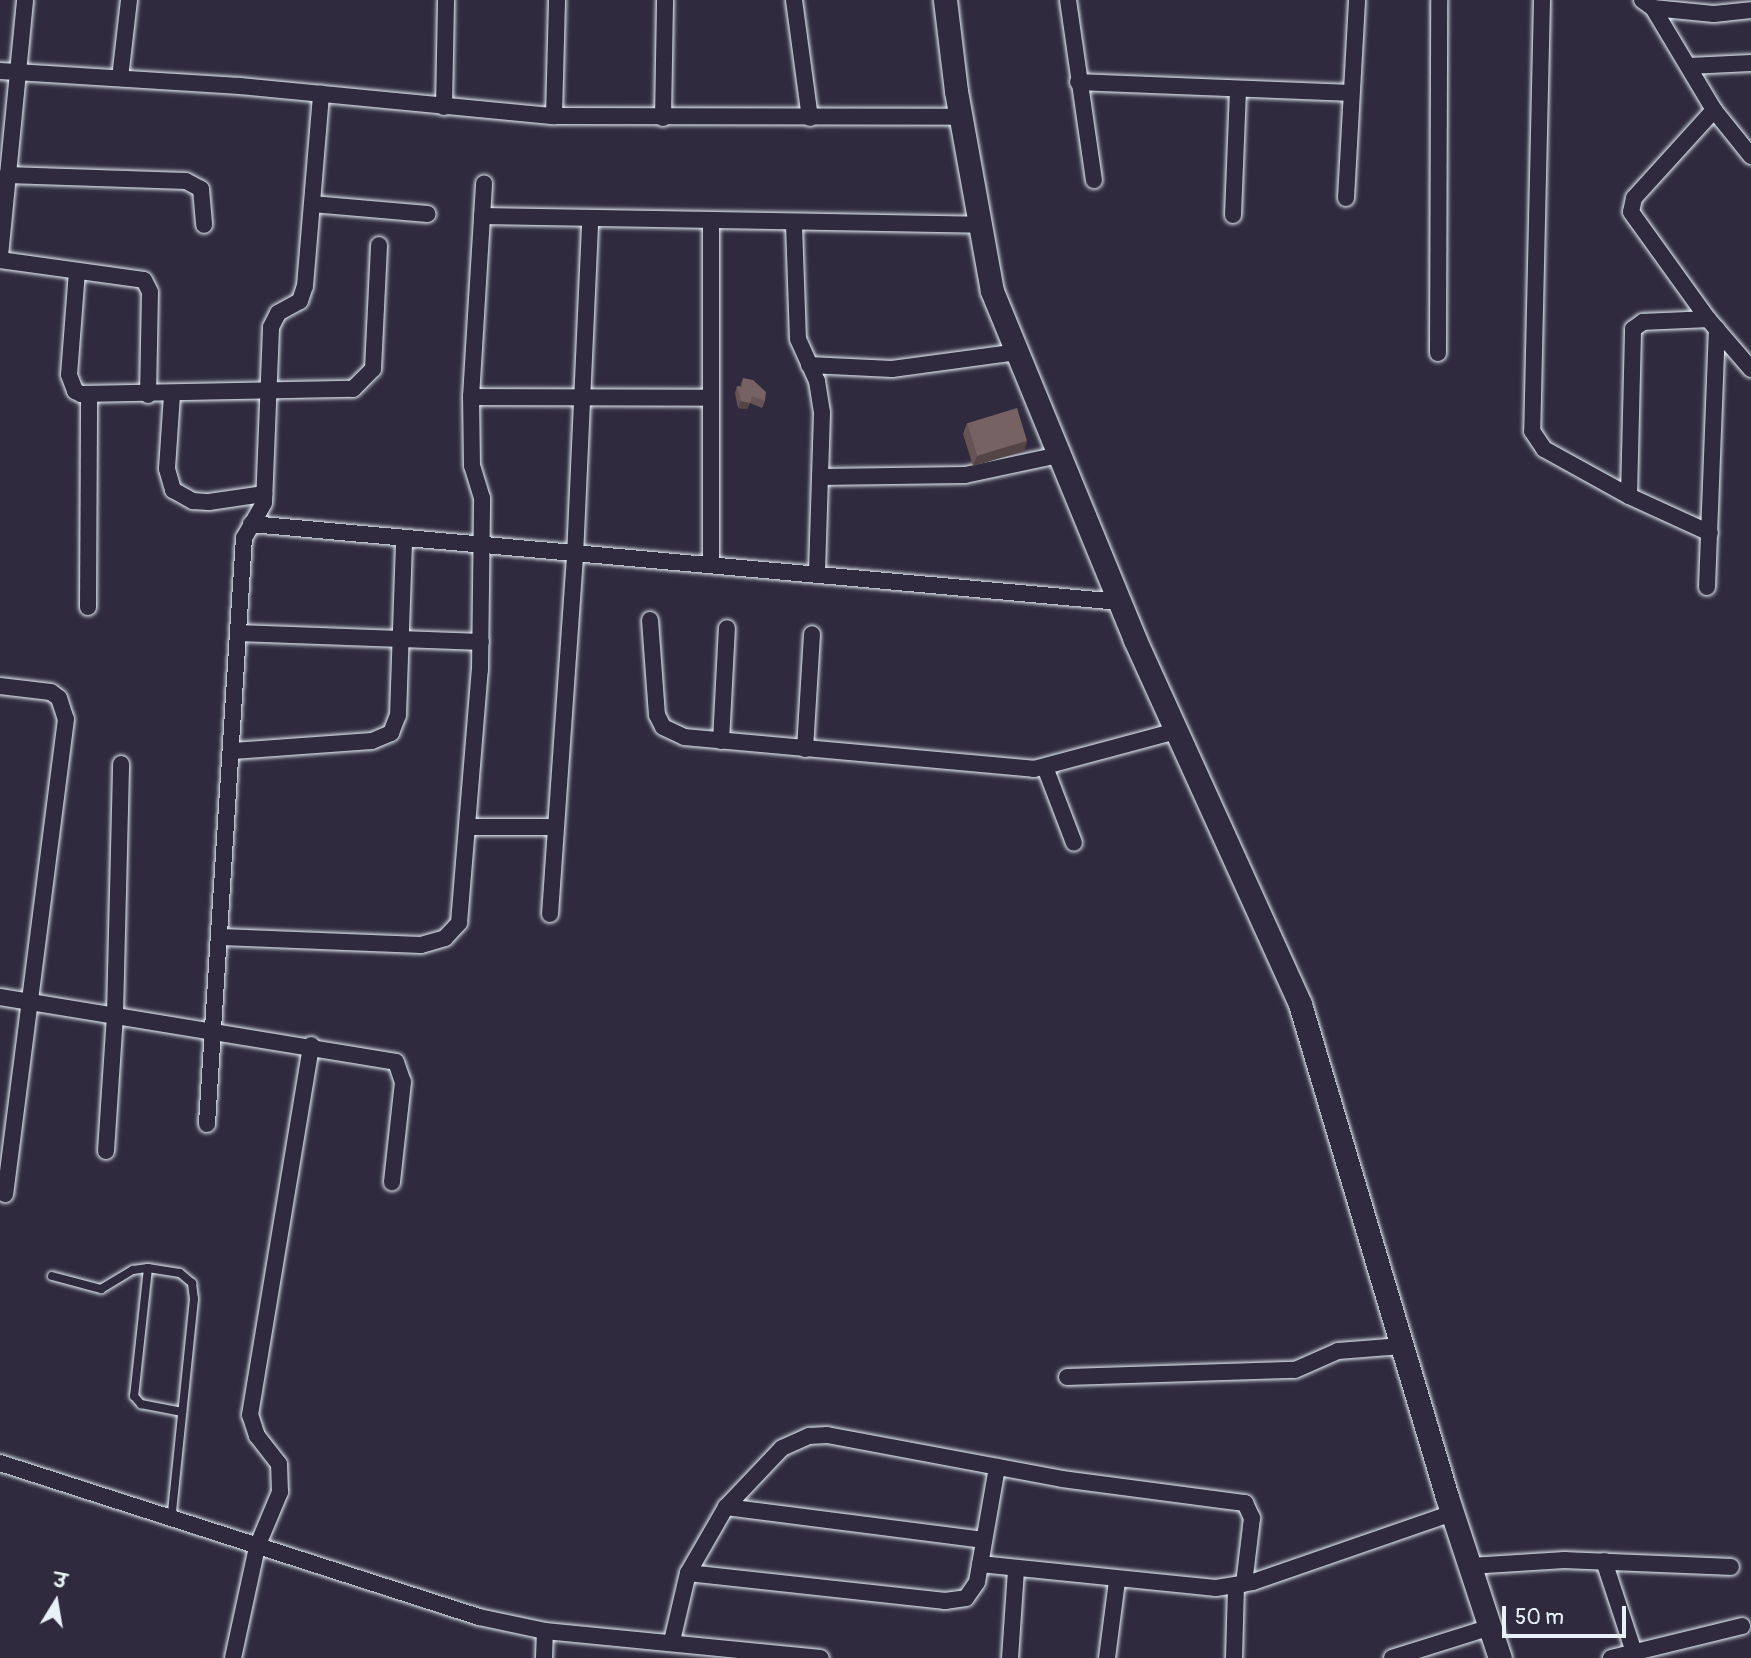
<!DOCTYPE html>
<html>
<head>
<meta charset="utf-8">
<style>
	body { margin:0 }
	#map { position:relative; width:1751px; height:1658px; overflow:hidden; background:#2f2a3d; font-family:Pangolin,"Playpen Sans Deva",sans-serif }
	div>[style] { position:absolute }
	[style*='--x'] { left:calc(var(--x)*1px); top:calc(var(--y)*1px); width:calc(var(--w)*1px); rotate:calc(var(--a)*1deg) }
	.roads { filter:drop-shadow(0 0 2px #e8f1f8) drop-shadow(0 0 2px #e8f1f8) }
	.lane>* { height:8px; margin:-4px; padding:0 4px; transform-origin:4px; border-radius:4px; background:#2f2a3d }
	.street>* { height:16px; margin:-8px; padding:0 8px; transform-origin:8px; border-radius:8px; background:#2f2a3d }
	.secondary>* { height:23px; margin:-11.5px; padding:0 11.5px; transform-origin:11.5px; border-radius:11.5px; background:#2f2a3d }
	.wall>* { inset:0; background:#655355 }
	.shaded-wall>* { inset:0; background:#534445 }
	.building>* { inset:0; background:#766163; transform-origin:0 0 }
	span { translate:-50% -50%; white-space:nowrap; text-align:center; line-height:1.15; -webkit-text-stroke:6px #2f2a3d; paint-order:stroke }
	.north { position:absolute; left:21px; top:1567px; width:70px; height:70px; -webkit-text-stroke:5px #2f2a3d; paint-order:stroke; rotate:11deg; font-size:19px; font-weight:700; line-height:28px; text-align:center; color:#e8f1f8 }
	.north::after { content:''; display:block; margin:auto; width:24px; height:32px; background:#e8f1f8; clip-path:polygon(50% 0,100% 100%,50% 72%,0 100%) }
	.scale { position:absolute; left:1502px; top:1606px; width:124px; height:32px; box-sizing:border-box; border:4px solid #e8f1f8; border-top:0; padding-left:9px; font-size:21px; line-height:24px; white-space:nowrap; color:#e8f1f8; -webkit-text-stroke:5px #2f2a3d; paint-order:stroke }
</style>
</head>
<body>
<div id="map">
	<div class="roads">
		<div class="lane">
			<i style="--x:148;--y:1268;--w:129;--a:96.2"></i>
			<i style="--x:134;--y:1396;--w:11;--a:49"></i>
			<i style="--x:141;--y:1404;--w:42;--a:11"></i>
			<i style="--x:52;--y:1276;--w:51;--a:14.9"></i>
			<i style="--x:101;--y:1289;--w:37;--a:-31"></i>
			<i style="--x:133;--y:1270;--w:15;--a:-8"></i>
			<i style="--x:148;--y:1268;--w:32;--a:9"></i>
			<i style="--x:180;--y:1273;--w:16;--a:40"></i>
			<i style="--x:192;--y:1283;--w:16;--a:83"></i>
			<i style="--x:194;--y:1299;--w:222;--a:95.9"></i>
		</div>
		<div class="street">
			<i style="--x:794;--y:0;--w:119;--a:82.3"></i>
			<i style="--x:1068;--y:0;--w:182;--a:81.8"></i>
			<i style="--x:1542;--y:0;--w:431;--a:91.3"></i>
			<i style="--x:1532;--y:431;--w:22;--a:56"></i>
			<i style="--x:1544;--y:449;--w:97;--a:28.9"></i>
			<i style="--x:1629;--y:496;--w:89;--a:24.6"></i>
			<i style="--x:1642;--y:0;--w:14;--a:36"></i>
			<i style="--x:1653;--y:8;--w:119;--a:59.1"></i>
			<i style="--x:1714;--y:110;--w:59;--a:51.2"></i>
			<i style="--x:1653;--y:8;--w:61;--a:5.6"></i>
			<i style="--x:1714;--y:14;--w:37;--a:-6"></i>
			<i style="--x:1689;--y:66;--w:62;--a:-2.8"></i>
			<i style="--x:0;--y:71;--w:240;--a:3.6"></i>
			<i style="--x:240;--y:86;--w:315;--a:5.5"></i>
			<i style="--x:554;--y:116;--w:406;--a:0.1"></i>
			<i style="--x:120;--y:78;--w:79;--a:-83.4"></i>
			<i style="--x:1078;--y:82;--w:273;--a:2.3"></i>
			<i style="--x:444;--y:107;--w:107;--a:-88.9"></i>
			<i style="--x:1714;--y:110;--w:119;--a:132.3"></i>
			<i style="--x:1634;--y:198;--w:14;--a:102"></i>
			<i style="--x:1631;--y:212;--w:132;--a:54.3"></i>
			<i style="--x:1708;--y:319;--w:66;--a:49.3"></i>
			<i style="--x:554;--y:116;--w:116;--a:-88.5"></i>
			<i style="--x:663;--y:118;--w:118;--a:-89"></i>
			<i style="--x:7;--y:175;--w:179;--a:1.9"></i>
			<i style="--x:186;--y:181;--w:17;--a:28"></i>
			<i style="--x:201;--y:189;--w:36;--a:85"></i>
			<i style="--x:1346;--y:198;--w:198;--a:-86.8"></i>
			<i style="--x:312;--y:204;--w:116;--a:4.9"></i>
			<i style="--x:1233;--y:215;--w:126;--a:-87.7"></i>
			<i style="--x:482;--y:216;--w:498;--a:1"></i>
			<i style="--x:794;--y:225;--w:114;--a:88"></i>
			<i style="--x:798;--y:339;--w:46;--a:65.7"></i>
			<i style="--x:817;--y:381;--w:32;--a:81"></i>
			<i style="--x:822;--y:413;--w:159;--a:91.8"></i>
			<i style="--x:0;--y:256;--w:257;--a:-84.4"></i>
			<i style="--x:0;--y:260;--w:145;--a:7.9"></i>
			<i style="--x:144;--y:280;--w:13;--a:63"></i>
			<i style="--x:150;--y:292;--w:103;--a:91.1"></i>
			<i style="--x:77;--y:271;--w:104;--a:94.4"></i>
			<i style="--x:69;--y:375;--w:17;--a:69"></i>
			<i style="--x:75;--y:391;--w:7;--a:27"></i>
			<i style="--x:81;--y:394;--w:272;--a:-1.1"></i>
			<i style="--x:353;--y:389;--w:28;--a:-45"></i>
			<i style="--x:373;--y:369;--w:124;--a:-87.2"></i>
			<i style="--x:1438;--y:353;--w:353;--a:-89.8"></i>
			<i style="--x:809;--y:365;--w:83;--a:2.8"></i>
			<i style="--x:892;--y:369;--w:126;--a:-7.7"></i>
			<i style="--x:172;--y:395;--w:74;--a:93.9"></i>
			<i style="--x:167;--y:469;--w:22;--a:74"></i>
			<i style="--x:173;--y:490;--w:23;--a:29"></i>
			<i style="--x:193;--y:501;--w:16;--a:4"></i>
			<i style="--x:209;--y:502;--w:56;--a:-8.3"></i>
			<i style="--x:471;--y:397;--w:238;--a:0.2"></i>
			<i style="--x:820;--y:477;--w:145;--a:-0.8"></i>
			<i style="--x:965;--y:475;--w:96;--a:-12"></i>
			<i style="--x:1629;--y:496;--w:167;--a:-88.6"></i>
			<i style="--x:1633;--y:329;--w:12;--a:-35"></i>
			<i style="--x:1643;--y:322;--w:65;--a:-2.6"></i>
			<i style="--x:251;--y:524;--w:872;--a:5.13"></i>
			<i style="--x:711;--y:565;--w:342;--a:-90"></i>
			<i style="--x:1707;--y:587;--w:258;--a:-87.8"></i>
			<i style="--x:88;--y:607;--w:211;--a:-89.7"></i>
			<i style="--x:650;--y:620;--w:95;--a:85.8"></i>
			<i style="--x:657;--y:715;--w:13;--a:63"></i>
			<i style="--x:663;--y:727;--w:23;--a:25"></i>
			<i style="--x:684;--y:737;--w:351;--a:5.2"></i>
			<i style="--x:1034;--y:769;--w:147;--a:-15"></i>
			<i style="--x:239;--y:633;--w:242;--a:2.1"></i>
			<i style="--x:0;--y:686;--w:51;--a:6.7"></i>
			<i style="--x:51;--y:692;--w:10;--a:37"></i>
			<i style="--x:59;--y:698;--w:22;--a:72"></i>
			<i style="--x:66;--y:719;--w:479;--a:97.3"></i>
			<i style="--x:721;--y:741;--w:113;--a:-87"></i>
			<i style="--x:805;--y:749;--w:115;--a:-86.5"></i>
			<i style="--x:233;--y:751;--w:139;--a:-4.1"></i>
			<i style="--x:372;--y:741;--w:21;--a:-23"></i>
			<i style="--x:391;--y:733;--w:19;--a:-69"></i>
			<i style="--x:398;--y:715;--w:176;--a:-88"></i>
			<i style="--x:1045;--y:767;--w:81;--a:69.1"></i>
			<i style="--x:470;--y:827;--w:86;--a:0"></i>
			<i style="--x:550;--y:914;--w:359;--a:-86"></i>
			<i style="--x:575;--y:556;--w:336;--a:-87.4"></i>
			<i style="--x:221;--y:937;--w:200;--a:2.3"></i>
			<i style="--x:421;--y:945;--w:25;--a:-16"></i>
			<i style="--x:445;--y:938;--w:21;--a:-47"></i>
			<i style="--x:459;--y:923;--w:254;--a:-85.3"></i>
			<i style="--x:480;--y:670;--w:172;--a:-89.3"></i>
			<i style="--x:482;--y:498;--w:34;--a:-107"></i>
			<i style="--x:472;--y:466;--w:69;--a:-90.8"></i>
			<i style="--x:471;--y:397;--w:214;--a:-86.5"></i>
			<i style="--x:0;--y:997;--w:401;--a:9.3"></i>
			<i style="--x:396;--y:1062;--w:21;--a:71"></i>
			<i style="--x:403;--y:1082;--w:101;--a:96.3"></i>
			<i style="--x:207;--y:1124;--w:587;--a:-86.39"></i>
			<i style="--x:244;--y:538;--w:40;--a:-60.3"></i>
			<i style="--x:264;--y:503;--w:176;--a:-87.7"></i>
			<i style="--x:271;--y:327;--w:16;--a:-63"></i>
			<i style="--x:278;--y:313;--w:25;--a:-29"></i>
			<i style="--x:300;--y:301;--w:16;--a:-72"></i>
			<i style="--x:305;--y:286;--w:193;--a:-85.2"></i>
			<i style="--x:106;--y:1151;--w:137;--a:-86.2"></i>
			<i style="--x:115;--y:1014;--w:250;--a:-88.6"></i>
			<i style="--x:1067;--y:1377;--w:228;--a:-1.8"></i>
			<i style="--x:1295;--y:1370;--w:47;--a:-23.8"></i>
			<i style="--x:1338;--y:1351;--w:64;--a:-4.5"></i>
			<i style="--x:0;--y:1463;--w:503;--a:17.82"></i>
			<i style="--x:479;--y:1617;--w:67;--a:12"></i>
			<i style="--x:545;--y:1631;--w:277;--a:5.6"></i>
			<i style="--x:726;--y:1507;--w:260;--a:7.3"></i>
			<i style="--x:1604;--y:1561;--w:96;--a:71.8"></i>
			<i style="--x:980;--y:1564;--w:237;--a:5.8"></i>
			<i style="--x:1216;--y:1588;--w:37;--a:-9"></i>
			<i style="--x:1253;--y:1582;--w:211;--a:-19.1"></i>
			<i style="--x:1470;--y:1566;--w:95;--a:-3.6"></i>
			<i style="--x:1565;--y:1560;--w:166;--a:2.4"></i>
			<i style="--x:688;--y:1573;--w:259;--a:6.2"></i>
			<i style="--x:945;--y:1601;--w:21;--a:-8"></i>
			<i style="--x:966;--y:1598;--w:19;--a:-55"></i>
			<i style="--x:977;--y:1582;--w:117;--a:-80.1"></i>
			<i style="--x:672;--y:1641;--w:70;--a:-76.8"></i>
			<i style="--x:688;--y:1573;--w:76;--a:-60.1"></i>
			<i style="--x:726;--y:1507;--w:81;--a:-46.5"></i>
			<i style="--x:782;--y:1448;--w:30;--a:-24"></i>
			<i style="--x:809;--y:1436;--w:18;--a:-3"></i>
			<i style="--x:827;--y:1435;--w:239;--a:10.6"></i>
			<i style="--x:1062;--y:1479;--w:185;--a:7.5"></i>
			<i style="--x:1245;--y:1503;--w:17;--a:65"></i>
			<i style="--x:1252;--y:1518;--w:66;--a:96.9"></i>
			<i style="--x:233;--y:1658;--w:114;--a:-77.8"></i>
			<i style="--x:257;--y:1547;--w:60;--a:-67.3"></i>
			<i style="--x:280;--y:1492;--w:28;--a:-92"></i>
			<i style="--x:279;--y:1464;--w:36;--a:-128"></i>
			<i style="--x:257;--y:1436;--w:22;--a:-108"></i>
			<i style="--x:250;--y:1415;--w:375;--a:-80.6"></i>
			<i style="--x:544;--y:1658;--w:27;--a:-88"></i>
			<i style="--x:1010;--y:1658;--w:88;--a:-86.1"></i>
			<i style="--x:1107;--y:1658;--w:78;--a:-82.6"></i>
			<i style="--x:1234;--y:1658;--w:72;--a:-88.4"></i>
			<i style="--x:1392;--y:1658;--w:104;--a:-17.4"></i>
			<i style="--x:1611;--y:1658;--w:135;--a:-13.7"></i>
		</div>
		<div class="secondary">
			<i style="--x:945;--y:0;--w:92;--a:83.1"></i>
			<i style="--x:956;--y:91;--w:203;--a:79.8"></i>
			<i style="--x:992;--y:291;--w:377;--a:67.7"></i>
			<i style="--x:1135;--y:640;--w:400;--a:65.6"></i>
			<i style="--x:1300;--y:1004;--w:514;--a:73.4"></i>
			<i style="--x:1447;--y:1497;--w:169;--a:71.8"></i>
		</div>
	</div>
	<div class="wall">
		<i style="clip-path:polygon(743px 378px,765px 401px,762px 408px,750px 403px,747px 409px,738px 408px,735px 393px,737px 386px,740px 387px)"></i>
		<i style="clip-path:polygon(967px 423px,1027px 441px,1024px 451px,973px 466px,963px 434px)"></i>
	</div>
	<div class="shaded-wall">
		<i style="clip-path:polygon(741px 401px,750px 403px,747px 409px,738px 408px)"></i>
		<i style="clip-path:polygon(1027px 441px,1024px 451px,973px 466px,977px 456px)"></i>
	</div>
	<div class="building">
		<i style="clip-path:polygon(743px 378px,753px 380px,766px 392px,765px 401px,752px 396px,750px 403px,741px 401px,737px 386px,742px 387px)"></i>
		<i style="left:1017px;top:408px;width:34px;height:52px;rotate:73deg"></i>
	</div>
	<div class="north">उ</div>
	<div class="scale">50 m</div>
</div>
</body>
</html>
